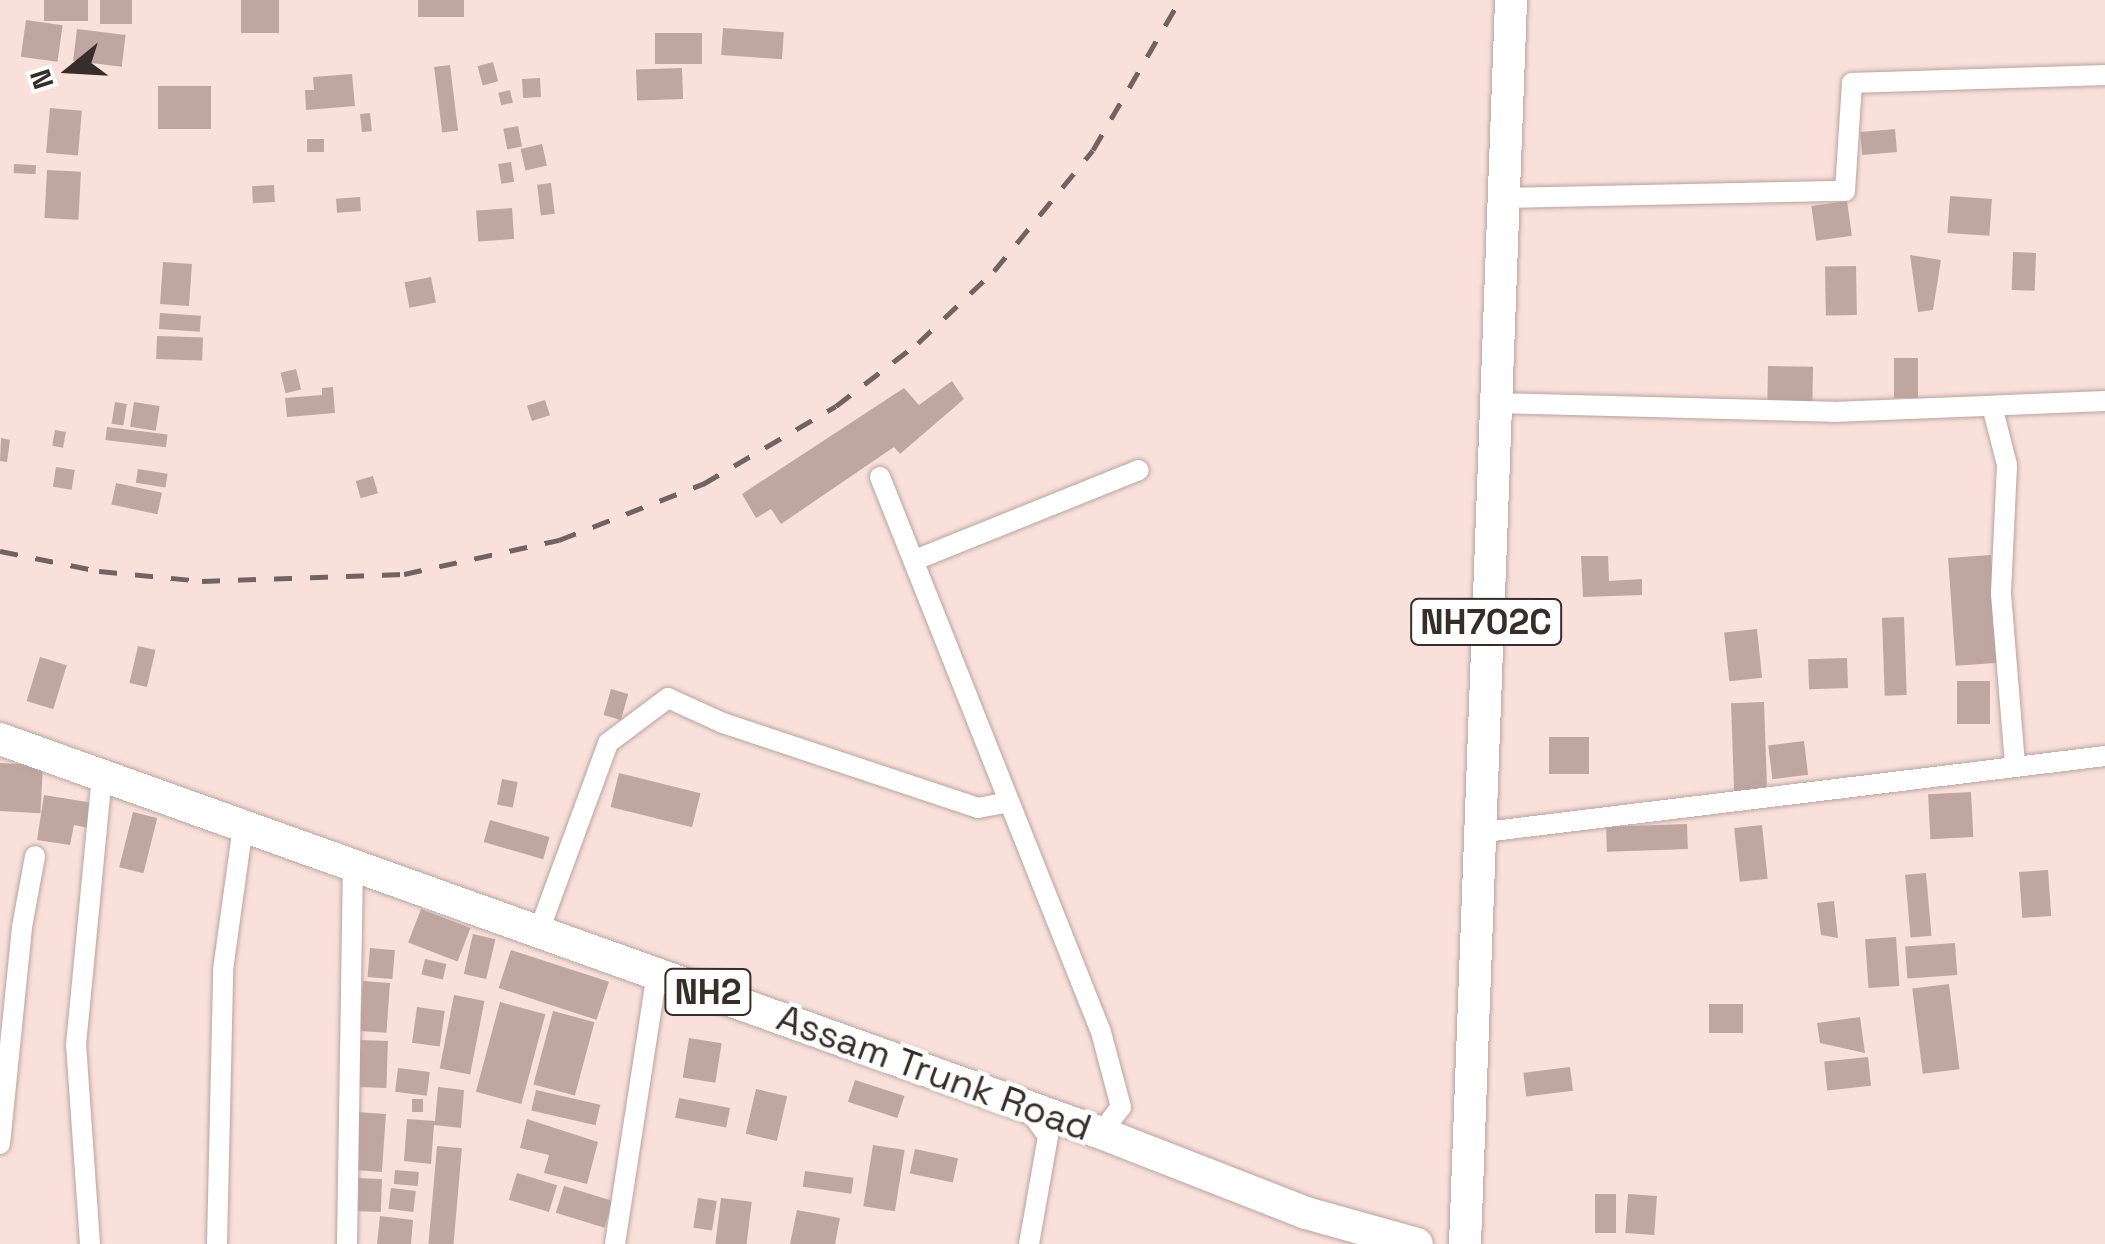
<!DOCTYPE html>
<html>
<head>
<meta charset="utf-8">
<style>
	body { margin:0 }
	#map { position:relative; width:2105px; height:1244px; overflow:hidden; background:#f9e0da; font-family:"Space Grotesk",sans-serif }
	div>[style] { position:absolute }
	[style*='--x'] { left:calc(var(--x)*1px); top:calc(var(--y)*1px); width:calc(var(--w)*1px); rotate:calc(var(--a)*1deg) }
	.building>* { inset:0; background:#bfa6a1; transform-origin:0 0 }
	.roads { filter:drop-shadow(0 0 2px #bba39e) drop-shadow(0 0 2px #bba39e) }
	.minor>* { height:20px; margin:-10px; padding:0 10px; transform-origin:10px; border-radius:10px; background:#fff }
	.trunk>* { height:32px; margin:-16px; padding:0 16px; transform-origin:16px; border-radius:16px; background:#fff }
	.rail>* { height:5px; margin-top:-2.5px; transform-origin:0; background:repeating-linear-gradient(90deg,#716360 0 18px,transparent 0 36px) }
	span { translate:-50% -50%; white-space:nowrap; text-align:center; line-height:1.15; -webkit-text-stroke:9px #fff; paint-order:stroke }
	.shield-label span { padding:2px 8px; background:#fff; border:2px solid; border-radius:8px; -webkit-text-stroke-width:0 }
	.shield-label { font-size:35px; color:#372e2c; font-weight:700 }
	.street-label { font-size:38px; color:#372e2c }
	.north { position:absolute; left:20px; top:20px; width:100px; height:100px; -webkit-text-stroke:8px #fff; paint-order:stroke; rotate:252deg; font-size:28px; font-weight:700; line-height:40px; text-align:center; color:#372e2c }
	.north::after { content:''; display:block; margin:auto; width:35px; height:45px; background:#372e2c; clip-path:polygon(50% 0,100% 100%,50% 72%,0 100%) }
</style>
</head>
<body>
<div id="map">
	<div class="building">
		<i style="left:44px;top:0;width:44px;height:21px"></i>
		<i style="left:100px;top:0;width:32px;height:24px"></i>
		<i style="left:241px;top:0;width:38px;height:33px"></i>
		<i style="left:418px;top:0;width:46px;height:17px"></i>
		<i style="left:26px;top:20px;width:37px;height:37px;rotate:8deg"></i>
		<i style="left:723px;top:28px;width:61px;height:27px;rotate:4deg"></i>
		<i style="left:77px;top:29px;width:49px;height:32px;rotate:7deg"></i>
		<i style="left:655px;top:33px;width:47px;height:31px"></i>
		<i style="left:493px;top:62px;width:20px;height:16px;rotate:75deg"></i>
		<i style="left:450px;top:65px;width:66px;height:16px;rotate:83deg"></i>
		<i style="left:682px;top:68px;width:31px;height:46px;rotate:88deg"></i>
		<i style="clip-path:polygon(352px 74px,355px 106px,306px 110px,305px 90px,314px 90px,313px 77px)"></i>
		<i style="left:540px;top:78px;width:19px;height:18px;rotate:87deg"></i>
		<i style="left:158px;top:86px;width:53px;height:43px"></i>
		<i style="left:510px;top:90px;width:13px;height:12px;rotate:77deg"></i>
		<i style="left:50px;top:108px;width:32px;height:45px;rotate:5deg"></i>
		<i style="left:370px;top:113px;width:18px;height:10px;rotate:84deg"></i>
		<i style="left:518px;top:126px;width:21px;height:15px;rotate:79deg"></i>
		<i style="left:1895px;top:129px;width:23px;height:35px;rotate:85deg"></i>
		<i style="left:307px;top:139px;width:17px;height:13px"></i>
		<i style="left:542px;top:144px;width:22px;height:22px;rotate:77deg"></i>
		<i style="left:511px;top:162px;width:20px;height:13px;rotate:81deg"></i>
		<i style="left:14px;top:164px;width:22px;height:9px;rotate:3deg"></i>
		<i style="left:47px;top:170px;width:34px;height:48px;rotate:3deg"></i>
		<i style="left:551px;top:183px;width:31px;height:14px;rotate:83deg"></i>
		<i style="left:274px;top:185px;width:17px;height:22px;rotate:87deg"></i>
		<i style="left:1950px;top:196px;width:42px;height:37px;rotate:4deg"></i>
		<i style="left:360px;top:197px;width:14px;height:24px;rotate:86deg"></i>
		<i style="left:1847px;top:201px;width:35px;height:36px;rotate:82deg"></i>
		<i style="left:512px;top:208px;width:31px;height:36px;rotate:86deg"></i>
		<i style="left:2013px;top:252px;width:23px;height:38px;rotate:2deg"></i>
		<i style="clip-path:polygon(1910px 255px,1941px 260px,1933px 310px,1918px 312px)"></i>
		<i style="left:163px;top:262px;width:29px;height:42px;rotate:4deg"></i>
		<i style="left:1856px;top:266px;width:49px;height:31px;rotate:89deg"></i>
		<i style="left:431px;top:277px;width:26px;height:27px;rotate:79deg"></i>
		<i style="left:160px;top:313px;width:41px;height:16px;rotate:4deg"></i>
		<i style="left:157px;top:336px;width:46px;height:23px;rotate:2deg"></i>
		<i style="left:1894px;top:358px;width:24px;height:40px"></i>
		<i style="left:1768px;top:366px;width:45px;height:36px;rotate:1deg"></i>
		<i style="left:296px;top:369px;width:21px;height:16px;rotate:76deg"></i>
		<i style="clip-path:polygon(952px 381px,964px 399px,900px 454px,894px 447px,781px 524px,771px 509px,756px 518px,742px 494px,904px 388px,919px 405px)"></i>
		<i style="clip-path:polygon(333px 387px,335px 413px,287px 417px,285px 398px,322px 395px,322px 388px)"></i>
		<i style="left:545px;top:400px;width:16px;height:19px;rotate:72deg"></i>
		<i style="left:115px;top:402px;width:12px;height:22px;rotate:9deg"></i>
		<i style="left:134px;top:402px;width:26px;height:25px;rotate:9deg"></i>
		<i style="left:107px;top:427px;width:61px;height:13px;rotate:7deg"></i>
		<i style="left:55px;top:430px;width:11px;height:16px;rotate:10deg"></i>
		<i style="clip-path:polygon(1px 438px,10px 440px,7px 462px,0 461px)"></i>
		<i style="left:56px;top:467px;width:19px;height:20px;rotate:9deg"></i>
		<i style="left:138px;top:469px;width:30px;height:14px;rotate:9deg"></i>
		<i style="left:373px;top:476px;width:18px;height:18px;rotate:74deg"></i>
		<i style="left:116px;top:483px;width:47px;height:22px;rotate:12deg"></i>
		<i style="left:1991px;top:555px;width:108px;height:43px;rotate:86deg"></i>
		<i style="clip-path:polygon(1581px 556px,1608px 556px,1609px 581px,1642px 579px,1642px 595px,1583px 597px)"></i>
		<i style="left:1904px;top:617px;width:78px;height:22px;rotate:88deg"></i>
		<i style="left:1757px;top:629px;width:49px;height:33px;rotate:84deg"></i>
		<i style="left:138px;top:646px;width:18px;height:38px;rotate:13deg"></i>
		<i style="left:40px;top:657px;width:28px;height:46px;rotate:17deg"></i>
		<i style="left:1847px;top:658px;width:30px;height:39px;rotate:88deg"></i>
		<i style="left:1957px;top:681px;width:33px;height:43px"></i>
		<i style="left:611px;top:689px;width:18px;height:27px;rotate:16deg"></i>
		<i style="left:1764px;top:702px;width:89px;height:33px;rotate:88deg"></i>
		<i style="left:1589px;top:737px;width:37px;height:40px;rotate:90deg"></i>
		<i style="left:1804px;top:741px;width:34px;height:36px;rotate:83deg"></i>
		<i style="left:0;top:763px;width:43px;height:48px;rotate:3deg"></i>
		<i style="left:619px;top:773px;width:84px;height:35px;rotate:14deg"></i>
		<i style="left:502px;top:779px;width:16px;height:26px;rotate:11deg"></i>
		<i style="left:1971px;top:792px;width:45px;height:43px;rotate:87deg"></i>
		<i style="clip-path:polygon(44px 795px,93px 803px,89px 828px,74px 825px,70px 845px,37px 840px)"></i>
		<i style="left:133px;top:812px;width:25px;height:57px;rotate:14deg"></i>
		<i style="left:490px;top:820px;width:62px;height:23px;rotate:16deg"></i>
		<i style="left:1687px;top:824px;width:25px;height:81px;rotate:88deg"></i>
		<i style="left:1762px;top:825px;width:54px;height:28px;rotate:84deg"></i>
		<i style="left:2048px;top:870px;width:46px;height:29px;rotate:86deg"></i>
		<i style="left:1926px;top:873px;width:63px;height:21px;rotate:85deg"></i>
		<i style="clip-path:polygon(1834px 901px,1838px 938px,1821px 935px,1817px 903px)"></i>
		<i style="left:421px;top:909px;width:53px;height:36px;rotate:21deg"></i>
		<i style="left:473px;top:934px;width:23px;height:41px;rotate:13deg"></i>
		<i style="left:1896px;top:937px;width:49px;height:31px;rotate:86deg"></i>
		<i style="left:1955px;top:943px;width:32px;height:50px;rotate:86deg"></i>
		<i style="left:370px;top:948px;width:25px;height:29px;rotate:5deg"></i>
		<i style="left:511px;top:950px;width:103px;height:40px;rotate:18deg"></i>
		<i style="left:425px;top:959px;width:22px;height:16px;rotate:13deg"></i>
		<i style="left:363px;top:981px;width:27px;height:50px;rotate:4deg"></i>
		<i style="left:1949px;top:984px;width:86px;height:37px;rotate:83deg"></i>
		<i style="left:454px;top:995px;width:31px;height:75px;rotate:11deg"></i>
		<i style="left:500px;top:1002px;width:47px;height:93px;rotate:15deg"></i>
		<i style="left:1709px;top:1004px;width:34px;height:29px"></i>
		<i style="left:417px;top:1007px;width:28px;height:36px;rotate:8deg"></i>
		<i style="left:553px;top:1011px;width:43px;height:76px;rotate:15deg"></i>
		<i style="clip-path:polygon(1860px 1017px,1865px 1053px,1820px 1043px,1817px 1023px)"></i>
		<i style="left:689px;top:1038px;width:33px;height:40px;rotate:9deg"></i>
		<i style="left:360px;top:1040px;width:28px;height:47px;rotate:2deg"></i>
		<i style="left:1868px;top:1057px;width:29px;height:44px;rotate:84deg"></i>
		<i style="left:1570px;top:1067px;width:24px;height:47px;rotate:83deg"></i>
		<i style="left:398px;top:1068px;width:32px;height:24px;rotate:7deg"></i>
		<i style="left:855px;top:1080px;width:52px;height:23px;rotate:18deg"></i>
		<i style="clip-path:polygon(438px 1087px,464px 1090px,461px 1128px,434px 1125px,431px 1164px,404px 1161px,407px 1119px,435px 1121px)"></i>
		<i style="left:756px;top:1089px;width:32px;height:46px;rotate:13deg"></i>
		<i style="left:536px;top:1090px;width:66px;height:21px;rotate:13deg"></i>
		<i style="left:679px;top:1098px;width:52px;height:20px;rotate:11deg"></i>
		<i style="left:412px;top:1099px;width:11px;height:13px"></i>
		<i style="left:357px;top:1112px;width:29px;height:58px;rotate:4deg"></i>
		<i style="clip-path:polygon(527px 1119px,598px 1142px,587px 1184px,544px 1173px,549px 1155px,520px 1148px)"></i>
		<i style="left:873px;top:1145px;width:32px;height:62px;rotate:9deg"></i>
		<i style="left:437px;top:1146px;width:25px;height:98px;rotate:5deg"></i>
		<i style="left:915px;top:1149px;width:44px;height:25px;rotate:12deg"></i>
		<i style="left:395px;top:1170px;width:24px;height:14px;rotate:5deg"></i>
		<i style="left:805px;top:1171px;width:49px;height:16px;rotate:8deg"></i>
		<i style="left:517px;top:1173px;width:42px;height:28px;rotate:17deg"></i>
		<i style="left:354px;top:1178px;width:28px;height:33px;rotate:2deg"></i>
		<i style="left:564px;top:1186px;width:51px;height:28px;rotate:17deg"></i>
		<i style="left:391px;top:1188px;width:25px;height:21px;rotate:7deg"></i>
		<i style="left:1595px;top:1194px;width:21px;height:39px"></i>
		<i style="left:1628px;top:1194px;width:29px;height:39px;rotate:4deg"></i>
		<i style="left:698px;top:1198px;width:19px;height:30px;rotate:9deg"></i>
		<i style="left:721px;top:1198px;width:31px;height:46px;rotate:7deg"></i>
		<i style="clip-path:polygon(797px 1210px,840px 1218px,835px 1244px,790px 1244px)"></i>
		<i style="clip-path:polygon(380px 1216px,413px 1220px,411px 1244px,377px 1244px)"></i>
	</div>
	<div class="roads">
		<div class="minor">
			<i style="--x:1502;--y:198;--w:343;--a:-1.2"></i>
			<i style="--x:1845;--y:191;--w:108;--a:-86.3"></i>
			<i style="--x:1852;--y:83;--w:253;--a:-1.8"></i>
			<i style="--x:1496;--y:403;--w:337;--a:1.5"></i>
			<i style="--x:1833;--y:412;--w:272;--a:-2.3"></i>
			<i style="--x:1992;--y:406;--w:61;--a:75.7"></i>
			<i style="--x:2007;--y:465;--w:129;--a:92.7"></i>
			<i style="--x:2001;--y:594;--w:173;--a:85.3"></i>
			<i style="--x:880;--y:477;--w:597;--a:68.29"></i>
			<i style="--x:1101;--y:1032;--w:78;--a:75.1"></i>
			<i style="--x:1121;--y:1107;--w:33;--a:128"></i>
			<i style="--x:915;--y:560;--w:241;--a:-21.9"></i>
			<i style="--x:1477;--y:833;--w:633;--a:-6.99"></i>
			<i style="--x:539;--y:931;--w:200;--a:-69.8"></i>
			<i style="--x:608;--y:743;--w:75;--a:-36.9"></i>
			<i style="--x:668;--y:698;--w:60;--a:24.4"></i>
			<i style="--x:723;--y:723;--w:269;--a:18.4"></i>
			<i style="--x:978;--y:808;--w:31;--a:-11"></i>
			<i style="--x:0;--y:1144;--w:218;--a:-84.2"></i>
			<i style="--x:22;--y:927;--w:72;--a:-79.6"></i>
			<i style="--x:90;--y:1244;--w:199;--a:-94"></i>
			<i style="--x:76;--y:1045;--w:273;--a:-84.5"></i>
			<i style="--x:217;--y:1244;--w:274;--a:-88.7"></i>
			<i style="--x:223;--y:970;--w:146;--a:-82.1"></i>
			<i style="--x:347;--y:1244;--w:381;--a:-89.1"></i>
			<i style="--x:615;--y:1244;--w:273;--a:-81.2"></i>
			<i style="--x:1029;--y:1244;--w:110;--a:-80"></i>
			<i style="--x:1048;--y:1136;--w:31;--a:-126"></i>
		</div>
		<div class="trunk">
			<i style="--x:0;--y:739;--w:1169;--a:19.69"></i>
			<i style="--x:1101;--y:1133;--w:220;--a:21.3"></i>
			<i style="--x:1306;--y:1213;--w:115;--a:15.6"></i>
			<i style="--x:1465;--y:1244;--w:1245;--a:-87.88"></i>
		</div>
	</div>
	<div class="rail">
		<i style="--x:0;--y:551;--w:101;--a:11.4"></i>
		<i style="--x:99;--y:571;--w:103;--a:5.5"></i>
		<i style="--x:202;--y:581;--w:202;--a:-2"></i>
		<i style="--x:404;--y:574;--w:159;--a:-12.4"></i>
		<i style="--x:559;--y:540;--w:155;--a:-21.3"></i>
		<i style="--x:703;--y:484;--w:154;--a:-30.4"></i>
		<i style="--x:836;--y:406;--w:103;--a:-37.5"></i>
		<i style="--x:918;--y:343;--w:105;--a:-43.5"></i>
		<i style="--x:994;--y:271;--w:156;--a:-50.7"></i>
		<i style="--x:1093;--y:150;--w:173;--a:-59.9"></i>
	</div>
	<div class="shield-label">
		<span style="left:1486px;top:622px">NH702C</span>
		<span style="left:708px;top:992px">NH2</span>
	</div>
	<div class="street-label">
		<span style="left:934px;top:1073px;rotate:20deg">Assam Trunk Road</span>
	</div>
	<div class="north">N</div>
</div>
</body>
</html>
